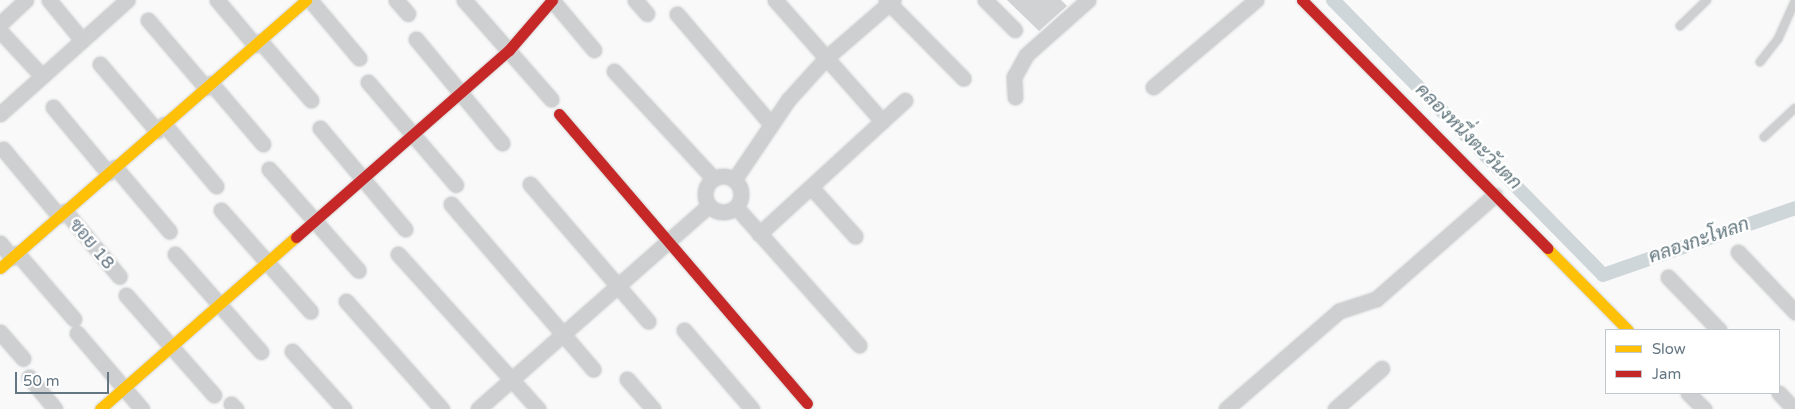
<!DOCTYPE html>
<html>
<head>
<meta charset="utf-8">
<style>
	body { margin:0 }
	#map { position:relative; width:1795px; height:409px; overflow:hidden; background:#f9f9f9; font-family:"Varela Round",Sarabun,sans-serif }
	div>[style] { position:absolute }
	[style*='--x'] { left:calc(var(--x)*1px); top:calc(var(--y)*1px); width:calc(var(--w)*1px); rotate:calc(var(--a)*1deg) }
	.canal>* { height:14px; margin:-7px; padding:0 7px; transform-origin:7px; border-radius:7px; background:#ced6d9 }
	.building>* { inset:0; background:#d0d2d3 }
	.roads { filter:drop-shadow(0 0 1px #d5d6d7) drop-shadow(0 0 1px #d5d6d7) }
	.lane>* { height:8px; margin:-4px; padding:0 4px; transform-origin:4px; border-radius:4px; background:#cecfd0 }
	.street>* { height:15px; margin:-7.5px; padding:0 7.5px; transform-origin:7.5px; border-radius:7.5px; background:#cecfd0 }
	.street>.ring { margin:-7.5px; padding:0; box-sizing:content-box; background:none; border:15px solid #cecfd0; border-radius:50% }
	.slow>* { height:11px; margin:-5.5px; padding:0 5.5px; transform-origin:5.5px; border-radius:5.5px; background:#ffc107 }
	.jam>* { height:11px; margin:-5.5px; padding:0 5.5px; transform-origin:5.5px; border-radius:5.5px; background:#c62828 }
	span { translate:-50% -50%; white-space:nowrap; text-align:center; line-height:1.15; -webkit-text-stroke:5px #fff; paint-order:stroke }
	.street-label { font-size:18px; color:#657683 }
	.water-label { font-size:19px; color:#60757c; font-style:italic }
	.legend { position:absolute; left:1605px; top:329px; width:175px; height:65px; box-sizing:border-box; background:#fff; border:1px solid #c1c8cd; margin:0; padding:6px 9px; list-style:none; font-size:15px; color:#657683 }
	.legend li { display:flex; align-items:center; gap:10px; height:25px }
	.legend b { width:25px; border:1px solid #c1c8cd }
	.scale { position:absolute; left:15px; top:372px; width:94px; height:22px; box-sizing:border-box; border:2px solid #657683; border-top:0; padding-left:6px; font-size:15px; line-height:18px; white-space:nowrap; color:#657683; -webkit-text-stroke:4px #fff; paint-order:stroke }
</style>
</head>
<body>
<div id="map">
	<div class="canal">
		<i style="--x:1333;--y:0;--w:385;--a:45.5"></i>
		<i style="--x:1603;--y:275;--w:203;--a:-19.2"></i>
	</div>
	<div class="building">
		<i style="clip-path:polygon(1007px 0,1061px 0,1067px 6px,1039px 31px)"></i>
	</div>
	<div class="roads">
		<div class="lane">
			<i style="--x:1680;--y:26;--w:37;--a:-44"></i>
			<i style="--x:1760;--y:62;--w:29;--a:-52"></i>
			<i style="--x:1778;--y:39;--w:42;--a:-65.9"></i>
			<i style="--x:1764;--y:137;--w:42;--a:-43.1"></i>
		</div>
		<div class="street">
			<i style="--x:49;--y:0;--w:52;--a:50.5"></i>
			<i style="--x:217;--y:0;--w:59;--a:49.8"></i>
			<i style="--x:310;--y:0;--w:76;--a:49.8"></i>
			<i style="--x:396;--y:0;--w:18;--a:49"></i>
			<i style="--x:464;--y:0;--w:132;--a:48.7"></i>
			<i style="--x:552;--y:0;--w:65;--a:50"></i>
			<i style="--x:635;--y:0;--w:18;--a:49"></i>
			<i style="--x:775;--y:0;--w:162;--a:48.5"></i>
			<i style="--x:886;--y:0;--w:110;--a:45.4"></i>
			<i style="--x:985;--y:0;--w:42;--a:45"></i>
			<i style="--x:677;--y:14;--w:145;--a:49.5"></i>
			<i style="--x:148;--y:20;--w:89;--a:49.5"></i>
			<i style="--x:0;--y:24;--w:35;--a:-43"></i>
			<i style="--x:0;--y:31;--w:62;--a:47"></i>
			<i style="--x:416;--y:39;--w:135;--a:50.4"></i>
			<i style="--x:260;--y:41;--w:78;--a:49.2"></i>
			<i style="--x:100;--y:64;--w:88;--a:49.6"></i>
			<i style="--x:614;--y:71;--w:146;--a:47.2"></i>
			<i style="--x:368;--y:82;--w:135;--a:49.5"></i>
			<i style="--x:211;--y:83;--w:80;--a:49.6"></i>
			<i style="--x:1153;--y:87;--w:135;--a:-40.2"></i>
			<i style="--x:1015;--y:97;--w:20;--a:-93"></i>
			<i style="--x:1014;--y:77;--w:25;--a:-61"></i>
			<i style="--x:1026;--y:55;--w:83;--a:-41.6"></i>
			<i style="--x:53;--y:107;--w:86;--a:50.2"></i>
			<i style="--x:0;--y:114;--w:171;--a:-41.9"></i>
			<i style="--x:164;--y:124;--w:81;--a:50"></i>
			<i style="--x:320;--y:128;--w:132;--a:49.9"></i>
			<i style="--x:3;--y:149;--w:87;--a:50.1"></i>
			<i style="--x:115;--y:167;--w:84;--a:49.8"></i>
			<i style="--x:269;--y:169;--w:135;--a:48.6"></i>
			<i class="ring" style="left:705px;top:176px;width:21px;height:21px"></i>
			<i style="--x:734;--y:180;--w:97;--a:-56"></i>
			<i style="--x:788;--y:100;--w:57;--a:-47.9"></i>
			<i style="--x:826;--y:58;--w:89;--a:-40.9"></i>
			<i style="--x:530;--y:184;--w:181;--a:49.3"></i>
			<i style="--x:811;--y:187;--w:66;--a:48.1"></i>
			<i style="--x:451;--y:204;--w:218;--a:49.3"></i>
			<i style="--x:736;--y:207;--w:185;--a:48.3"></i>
			<i style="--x:221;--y:210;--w:135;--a:48.6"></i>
			<i style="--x:65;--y:211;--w:85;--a:50.3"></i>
			<i style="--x:759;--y:234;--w:198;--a:-42.5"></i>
			<i style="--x:0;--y:243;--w:19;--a:51"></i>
			<i style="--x:1738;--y:252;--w:83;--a:46.5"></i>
			<i style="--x:17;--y:253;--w:87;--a:49.2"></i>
			<i style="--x:175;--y:254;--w:130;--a:48.7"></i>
			<i style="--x:398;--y:254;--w:209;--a:47.9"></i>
			<i style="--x:1668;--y:277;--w:74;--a:46.1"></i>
			<i style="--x:126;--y:295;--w:133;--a:48.7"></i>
			<i style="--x:346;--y:301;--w:144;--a:48.4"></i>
			<i style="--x:684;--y:330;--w:104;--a:49.3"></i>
			<i style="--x:0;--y:332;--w:35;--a:49"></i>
			<i style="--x:77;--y:333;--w:100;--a:49.5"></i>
			<i style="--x:292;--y:351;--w:78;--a:48.1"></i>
			<i style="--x:29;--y:377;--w:41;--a:50.9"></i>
			<i style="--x:627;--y:379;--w:40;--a:49"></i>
			<i style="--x:1688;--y:393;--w:23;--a:45"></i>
			<i style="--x:1779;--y:393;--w:22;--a:47"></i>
			<i style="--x:231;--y:404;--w:7;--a:45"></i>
			<i style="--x:478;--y:409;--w:307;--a:-41.4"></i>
			<i style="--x:1226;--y:409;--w:150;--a:-40.9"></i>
			<i style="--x:1339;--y:311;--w:39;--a:-18"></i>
			<i style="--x:1376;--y:299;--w:158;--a:-41.2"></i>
			<i style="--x:1335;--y:409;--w:62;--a:-41.1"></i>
		</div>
		<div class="slow">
			<i style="--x:1547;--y:248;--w:115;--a:45.4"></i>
			<i style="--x:0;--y:268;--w:407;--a:-41.2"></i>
			<i style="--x:100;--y:409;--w:261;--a:-41.3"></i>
		</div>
		<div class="jam">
			<i style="--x:1302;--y:0;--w:349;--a:45.3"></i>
			<i style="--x:559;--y:114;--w:381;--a:49.4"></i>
			<i style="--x:296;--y:237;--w:283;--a:-41.3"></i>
			<i style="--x:509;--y:50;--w:66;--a:-49.3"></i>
		</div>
	</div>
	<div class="street-label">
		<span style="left:92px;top:244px;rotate:50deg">ซอย 18</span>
	</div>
	<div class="water-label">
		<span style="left:1468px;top:137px;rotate:45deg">คลองหนึ่งตะวันตก</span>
		<span style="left:1699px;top:241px;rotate:-19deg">คลองกะโหลก</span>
	</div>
	<ul class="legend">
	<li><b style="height:6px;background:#ffc107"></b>Slow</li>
	<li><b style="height:6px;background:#c62828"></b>Jam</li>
	</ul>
	<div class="scale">50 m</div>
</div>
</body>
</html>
